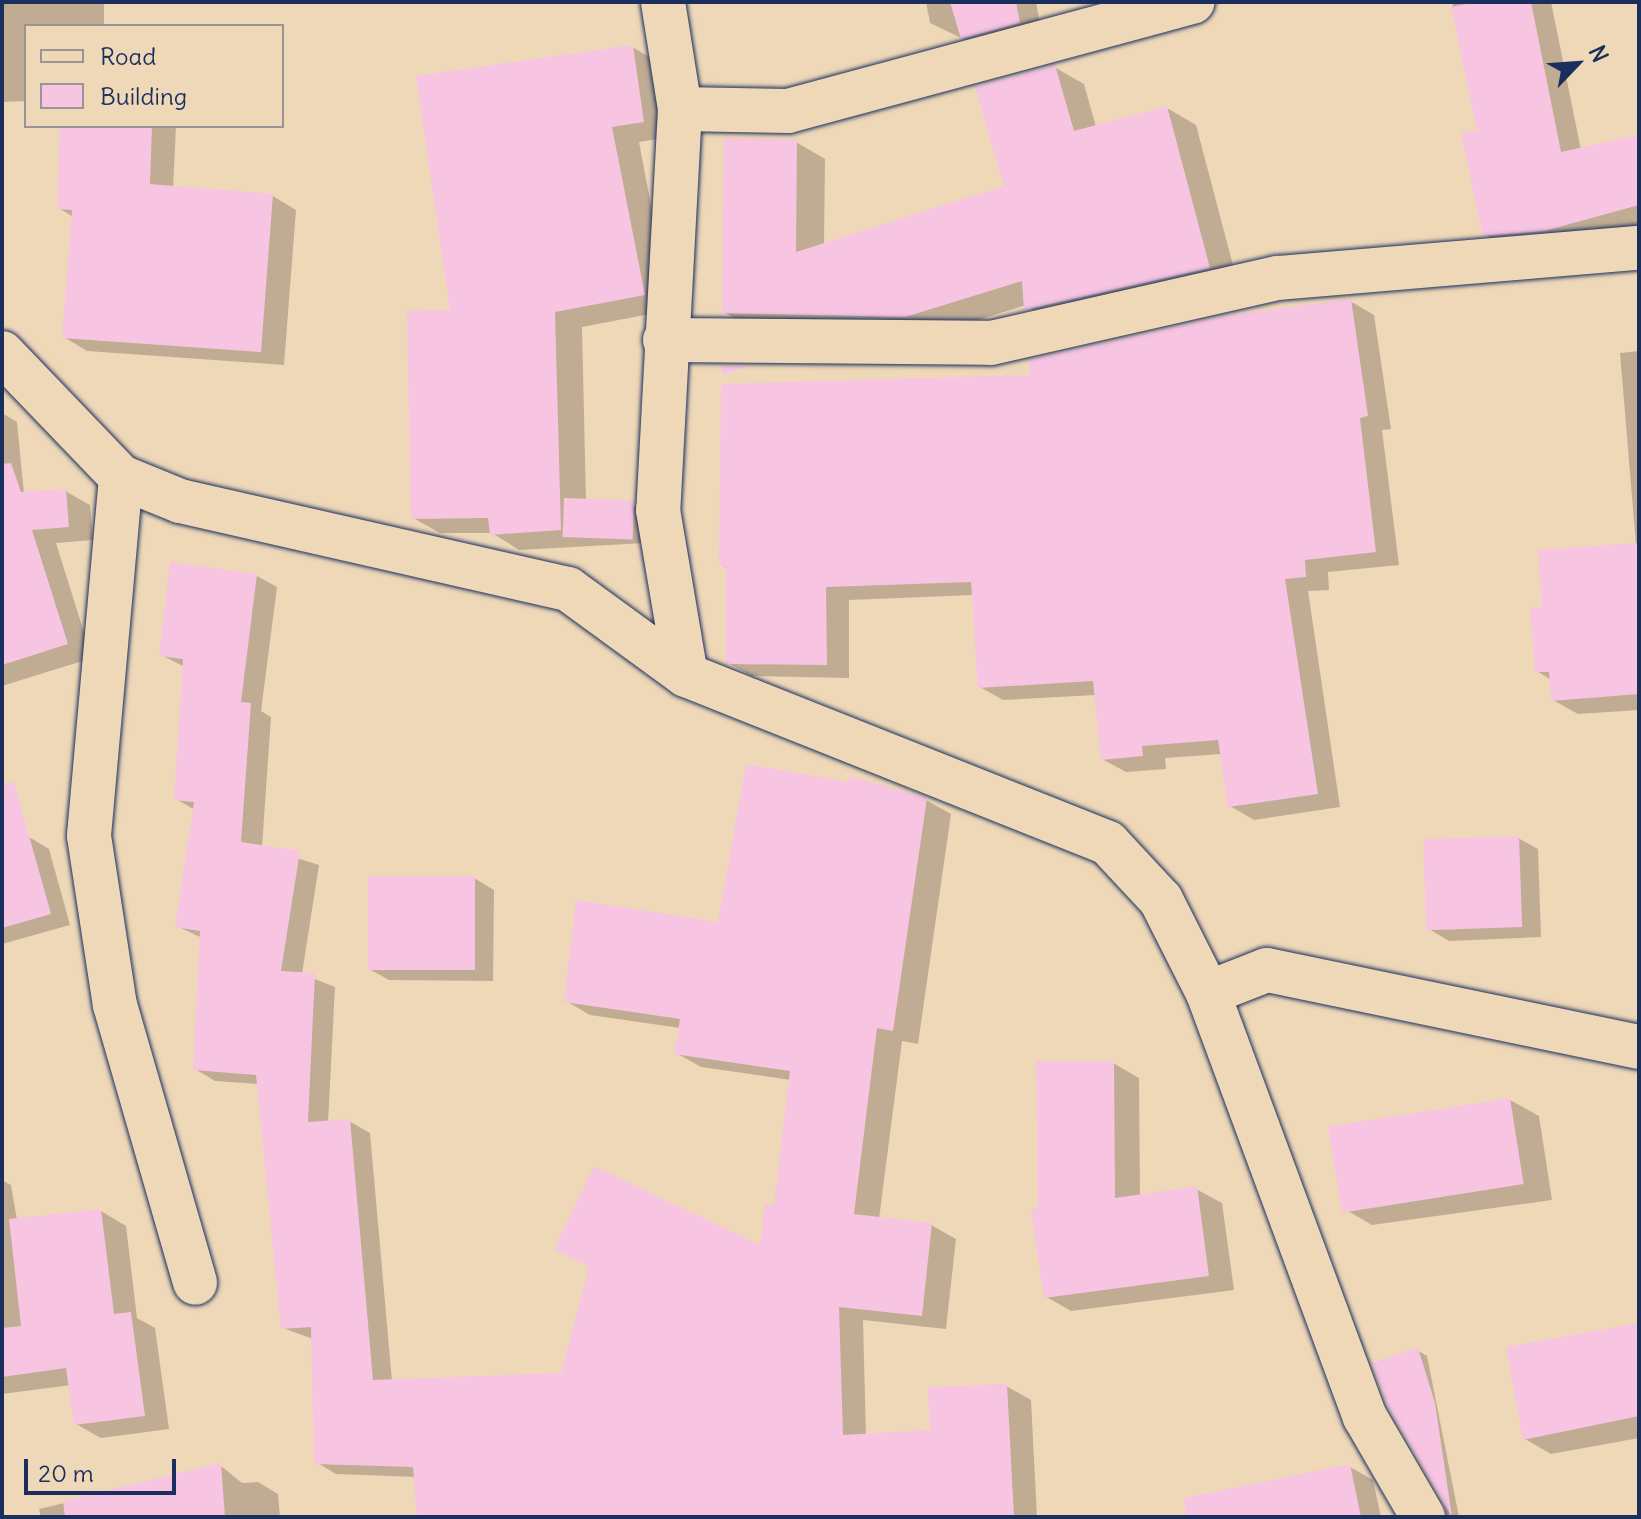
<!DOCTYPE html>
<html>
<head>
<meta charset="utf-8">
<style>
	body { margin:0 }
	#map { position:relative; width:1641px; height:1519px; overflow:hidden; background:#efd8b8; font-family:Delius,sans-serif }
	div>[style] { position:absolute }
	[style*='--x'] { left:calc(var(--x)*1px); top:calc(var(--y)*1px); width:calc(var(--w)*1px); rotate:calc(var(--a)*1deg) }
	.shadow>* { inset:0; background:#0003 }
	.building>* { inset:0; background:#f7c4e2; transform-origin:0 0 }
	.roads { filter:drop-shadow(0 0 2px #1b2f5e) drop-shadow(0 0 2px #1b2f5e) }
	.street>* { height:44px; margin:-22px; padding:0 22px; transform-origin:22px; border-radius:22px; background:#efd8b8 }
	span { translate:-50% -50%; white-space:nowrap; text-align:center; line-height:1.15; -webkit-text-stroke:8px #efd8b8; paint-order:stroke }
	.frame { position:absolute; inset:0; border:4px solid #1b2f5e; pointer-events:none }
	.legend { position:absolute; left:24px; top:24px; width:260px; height:104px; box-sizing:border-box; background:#efd8b8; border:2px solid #9a9494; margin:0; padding:10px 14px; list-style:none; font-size:24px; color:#1b2f5e }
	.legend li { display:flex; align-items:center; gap:16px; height:40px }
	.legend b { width:40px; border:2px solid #9a9494 }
	.north { position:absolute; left:1537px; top:24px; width:80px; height:80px; -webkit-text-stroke:6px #efd8b8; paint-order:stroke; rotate:65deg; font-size:22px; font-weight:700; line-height:32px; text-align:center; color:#1b2f5e }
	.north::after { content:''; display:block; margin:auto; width:28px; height:36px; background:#1b2f5e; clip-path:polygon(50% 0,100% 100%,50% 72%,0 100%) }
	.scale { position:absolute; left:24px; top:1459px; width:152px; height:36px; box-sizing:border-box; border:4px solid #1b2f5e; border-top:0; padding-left:10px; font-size:24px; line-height:28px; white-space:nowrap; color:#1b2f5e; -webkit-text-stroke:6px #efd8b8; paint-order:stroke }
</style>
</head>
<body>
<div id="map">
	<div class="shadow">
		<i style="clip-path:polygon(2px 2px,104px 2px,104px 26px,26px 26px,26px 101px,2px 102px)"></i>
		<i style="clip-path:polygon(926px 2px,1036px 2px,1042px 35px,986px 50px,930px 23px)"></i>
		<i style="clip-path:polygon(1452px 2px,1551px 2px,1581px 150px,1639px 138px,1639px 225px,1508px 248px,1485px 235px,1479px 132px)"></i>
		<i style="clip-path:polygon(632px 47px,660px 63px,670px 137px,639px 142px,671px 310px,582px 327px,586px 500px,642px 507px,645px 543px,519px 550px,492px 533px,440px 533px,413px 518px,452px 312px)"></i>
		<i style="clip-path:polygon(1054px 67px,1084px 84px,1096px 127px,1167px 108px,1196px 125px,1238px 284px,1055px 325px,1026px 305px,936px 333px,753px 329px,724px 312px,796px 142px,825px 159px,824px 245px,1006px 188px)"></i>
		<i style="clip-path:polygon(62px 126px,176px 126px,173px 188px,273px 196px,296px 210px,284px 365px,87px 351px,64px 337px,73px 217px,59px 208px)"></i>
		<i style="clip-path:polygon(1350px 301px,1374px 315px,1391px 429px,1382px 430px,1399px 565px,1328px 572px,1329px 590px,1308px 591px,1340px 807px,1254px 820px,1230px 806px,1222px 754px,1165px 758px,1166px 769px,1126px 772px,1102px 759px,1096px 695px,1003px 700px,980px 687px,974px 595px,849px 600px,849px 678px,752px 676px,728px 663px,728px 569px,721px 565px,1032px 377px)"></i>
		<i style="clip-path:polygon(1639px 351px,1639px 710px,1578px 714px,1553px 700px,1551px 680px,1537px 671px,1545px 608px,1636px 545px,1620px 353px)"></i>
		<i style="clip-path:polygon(2px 413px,17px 422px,24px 494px,65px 491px,90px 505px,93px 540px,56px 543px,92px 658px,2px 686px)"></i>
		<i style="clip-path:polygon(257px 576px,277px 587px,261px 711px,271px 717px,262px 847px,319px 865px,302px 974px,335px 987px,328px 1123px,349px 1121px,370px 1133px,392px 1381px,543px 1517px,419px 1517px,416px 1477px,336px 1474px,316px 1462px,313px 1339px,283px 1328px,259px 1084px,215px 1081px,195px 1069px,202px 938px,177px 926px,195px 810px,176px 799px,185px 667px,161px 655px)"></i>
		<i style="clip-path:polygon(926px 800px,951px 814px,918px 1044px,902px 1041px,879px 1219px,931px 1225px,956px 1239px,946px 1329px,863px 1320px,866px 1436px,932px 1432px,1006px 1386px,1031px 1400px,1037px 1517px,590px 1517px,591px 1268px,762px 1248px,776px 1208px,791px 1080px,701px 1067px,676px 1053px,680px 1028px,590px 1015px,566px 1001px,720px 924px)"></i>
		<i style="clip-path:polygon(29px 837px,49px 849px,70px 925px,2px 944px,2px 844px)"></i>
		<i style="clip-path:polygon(1518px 838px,1538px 849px,1541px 937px,1449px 941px,1429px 929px)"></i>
		<i style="clip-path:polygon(474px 878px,494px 890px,493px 981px,389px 980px,369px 969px)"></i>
		<i style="clip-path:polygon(1113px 1063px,1139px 1078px,1140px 1196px,1196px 1189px,1222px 1203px,1234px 1290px,1071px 1311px,1045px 1296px,1040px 1210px)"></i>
		<i style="clip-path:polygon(1510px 1100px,1539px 1116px,1552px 1200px,1372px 1225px,1343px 1208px)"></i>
		<i style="clip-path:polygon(2px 1180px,11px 1185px,17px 1220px,101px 1211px,126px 1226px,137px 1318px,155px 1328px,169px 1429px,101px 1438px,76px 1424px,71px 1385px,2px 1394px)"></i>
		<i style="clip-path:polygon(1639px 1325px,1639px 1438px,1551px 1454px,1525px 1439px)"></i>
		<i style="clip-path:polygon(1417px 1350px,1427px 1356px,1459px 1517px,1447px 1517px)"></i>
		<i style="clip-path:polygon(221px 1466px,242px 1483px,258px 1482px,278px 1494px,280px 1517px,41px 1517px,39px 1509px)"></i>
		<i style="clip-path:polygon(1350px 1467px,1373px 1480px,1381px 1517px,1255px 1517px)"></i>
	</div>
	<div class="building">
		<i style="clip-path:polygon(950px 2px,1016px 2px,1020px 23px,961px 39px)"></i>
		<i style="clip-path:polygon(1475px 2px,1531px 2px,1561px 152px,1639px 135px,1639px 205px,1544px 231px,1483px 236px,1461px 133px,1477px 130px,1451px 7px)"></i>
		<i style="clip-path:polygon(633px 45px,644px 122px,612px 127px,645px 295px,555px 312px,561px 530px,490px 535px,488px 518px,411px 519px,407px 311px,450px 310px,416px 76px)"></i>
		<i style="clip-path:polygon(1055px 65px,1074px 131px,1167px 106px,1210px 268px,1024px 310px,1022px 281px,905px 317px,722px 313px,724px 138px,797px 140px,796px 252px,1004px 186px,975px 87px)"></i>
		<i style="clip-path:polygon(60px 126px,152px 126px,150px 184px,273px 194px,261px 352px,62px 338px,72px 210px,57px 209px)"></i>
		<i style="clip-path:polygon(1351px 299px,1368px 416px,1360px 418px,1376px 552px,1305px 560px,1306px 577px,1285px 579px,1318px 794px,1228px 807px,1218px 740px,1142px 746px,1143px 756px,1101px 760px,1093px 681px,978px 688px,971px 582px,826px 587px,827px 665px,726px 664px,726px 567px,719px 566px,721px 384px,1030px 375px,1028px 360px,1225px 316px)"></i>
		<i style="clip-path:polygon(722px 366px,750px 366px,722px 375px)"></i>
		<i style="clip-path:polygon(11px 463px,21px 492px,66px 489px,69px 527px,32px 530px,68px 644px,2px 665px,2px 464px)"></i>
		<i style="left:564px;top:498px;width:70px;height:39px;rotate:2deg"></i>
		<i style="clip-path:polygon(1639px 543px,1639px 694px,1551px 701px,1549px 672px,1535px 672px,1530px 608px,1542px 606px,1538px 550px)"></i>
		<i style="clip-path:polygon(170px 562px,257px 574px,241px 702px,251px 703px,241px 842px,300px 851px,281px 971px,315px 973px,308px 1122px,350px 1119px,373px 1380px,561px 1373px,589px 1267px,554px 1250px,594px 1166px,760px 1245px,765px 1204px,774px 1205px,790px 1071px,674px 1054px,680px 1019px,564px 1002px,576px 900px,718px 922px,746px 764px,848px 782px,849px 776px,927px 798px,893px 1031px,877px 1028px,854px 1214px,932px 1223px,922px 1316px,839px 1307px,843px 1435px,930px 1430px,928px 1387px,1007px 1384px,1014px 1517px,417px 1517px,413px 1467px,314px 1464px,311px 1327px,281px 1329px,256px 1075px,193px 1070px,200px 931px,175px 927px,194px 802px,174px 800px,183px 659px,159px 656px)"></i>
		<i style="clip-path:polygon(14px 782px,51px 914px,2px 928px,2px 784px)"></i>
		<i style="left:1519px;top:836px;width:91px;height:96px;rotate:88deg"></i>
		<i style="left:368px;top:876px;width:107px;height:94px"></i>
		<i style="clip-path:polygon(1036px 1061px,1114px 1061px,1115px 1198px,1197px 1186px,1209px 1276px,1044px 1298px,1031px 1209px,1038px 1208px)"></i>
		<i style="left:1510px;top:1098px;width:87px;height:184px;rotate:81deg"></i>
		<i style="clip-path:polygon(101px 1209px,114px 1314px,131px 1312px,145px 1416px,74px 1425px,66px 1368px,2px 1377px,2px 1328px,21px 1326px,9px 1219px)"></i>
		<i style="clip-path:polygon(1639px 1323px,1639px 1416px,1523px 1440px,1506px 1347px)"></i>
		<i style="clip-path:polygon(1418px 1348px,1435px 1403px,1452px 1517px,1388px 1406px,1372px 1363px)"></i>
		<i style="clip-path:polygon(221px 1463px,225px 1517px,65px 1517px,63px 1501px)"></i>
		<i style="clip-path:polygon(1350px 1464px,1361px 1517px,1186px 1517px,1184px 1498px)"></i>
	</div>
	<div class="roads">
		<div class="street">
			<i style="--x:663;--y:2;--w:108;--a:81"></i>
			<i style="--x:680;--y:109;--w:402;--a:93.1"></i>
			<i style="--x:658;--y:510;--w:167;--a:80.4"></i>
			<i style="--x:680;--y:109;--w:108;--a:1.1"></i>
			<i style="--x:788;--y:111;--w:419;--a:-15.1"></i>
			<i style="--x:665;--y:340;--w:326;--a:0.5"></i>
			<i style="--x:991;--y:343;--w:294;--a:-12.8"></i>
			<i style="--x:1278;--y:278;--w:362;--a:-4.8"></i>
			<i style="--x:2;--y:353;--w:172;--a:46.2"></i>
			<i style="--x:121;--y:477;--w:64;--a:22.1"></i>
			<i style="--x:180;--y:501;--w:398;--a:12.8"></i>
			<i style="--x:568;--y:589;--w:146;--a:36.1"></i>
			<i style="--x:686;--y:675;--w:454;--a:21.7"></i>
			<i style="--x:1108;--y:843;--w:78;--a:47.1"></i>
			<i style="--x:1161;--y:900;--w:104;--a:63.2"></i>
			<i style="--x:1208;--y:993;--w:63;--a:-21.3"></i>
			<i style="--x:1267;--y:970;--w:380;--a:11.7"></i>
			<i style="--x:121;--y:477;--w:360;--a:95.1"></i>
			<i style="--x:89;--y:836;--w:171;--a:81.3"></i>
			<i style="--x:115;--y:1005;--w:289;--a:73.9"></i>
			<i style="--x:1208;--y:993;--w:452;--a:69.7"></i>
			<i style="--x:1365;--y:1417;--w:116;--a:59.9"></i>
		</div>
	</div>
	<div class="frame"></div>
	<ul class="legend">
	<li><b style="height:10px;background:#efd8b8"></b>Road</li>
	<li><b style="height:22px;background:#f7c4e2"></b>Building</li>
	</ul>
	<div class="north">N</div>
	<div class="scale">20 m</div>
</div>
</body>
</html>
